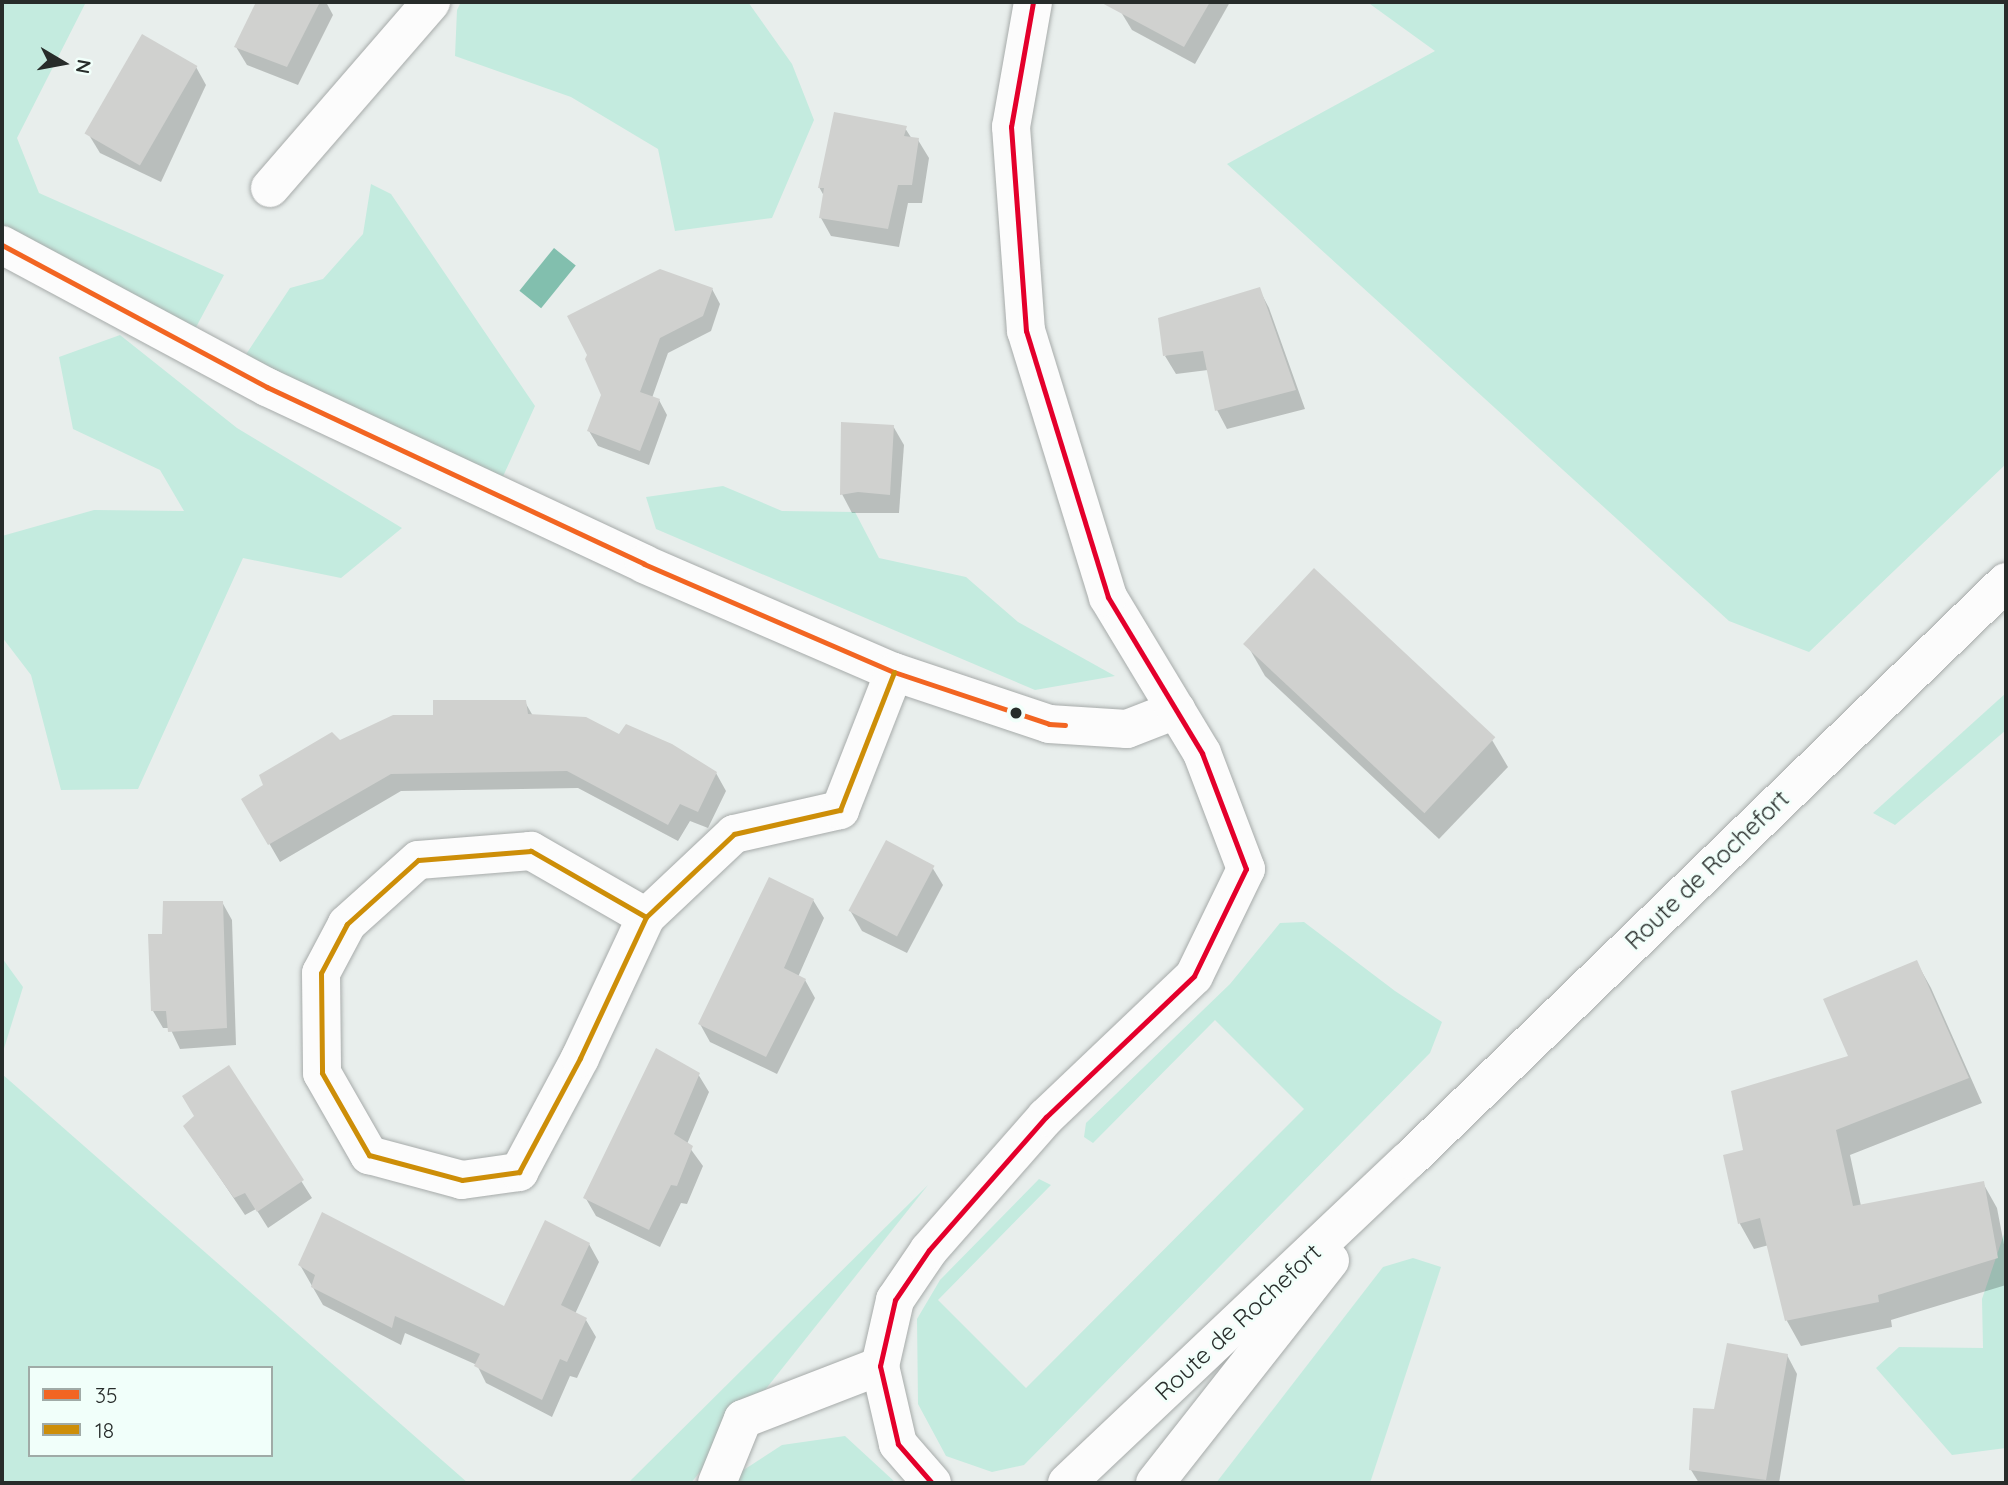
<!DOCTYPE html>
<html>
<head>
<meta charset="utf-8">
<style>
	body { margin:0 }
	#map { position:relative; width:2008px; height:1485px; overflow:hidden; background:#e8eeec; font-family:Quicksand,sans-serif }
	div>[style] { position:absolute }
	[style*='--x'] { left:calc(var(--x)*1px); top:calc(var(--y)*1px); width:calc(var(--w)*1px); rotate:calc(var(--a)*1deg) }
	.green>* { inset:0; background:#c4ebdf }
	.water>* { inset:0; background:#82bfae; transform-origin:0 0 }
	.shadow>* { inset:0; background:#0003 }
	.building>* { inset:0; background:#d0d1cf; transform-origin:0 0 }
	.roads { filter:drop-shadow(0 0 2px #a7abaa) drop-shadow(0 0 2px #a7abaa) }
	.street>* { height:38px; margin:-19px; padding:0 19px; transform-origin:19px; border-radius:19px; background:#fcfcfc }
	.secondary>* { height:38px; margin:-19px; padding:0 19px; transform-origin:19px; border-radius:19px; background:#fcfcfc }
	.primary>* { height:38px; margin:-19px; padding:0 19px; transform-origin:19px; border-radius:19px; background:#fcfcfc }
	.bus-1>* { height:5px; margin:-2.5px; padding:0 2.5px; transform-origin:2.5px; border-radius:2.5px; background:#f26522 }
	.bus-2>* { height:5px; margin:-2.5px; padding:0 2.5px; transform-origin:2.5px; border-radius:2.5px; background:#cd8e08 }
	.bus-3>* { height:5px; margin:-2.5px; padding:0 2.5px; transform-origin:2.5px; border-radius:2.5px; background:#e4002b }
	.dots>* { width:19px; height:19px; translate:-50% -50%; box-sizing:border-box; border:4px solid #f1fffa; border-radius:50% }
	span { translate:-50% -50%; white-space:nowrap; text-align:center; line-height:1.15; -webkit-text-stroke:5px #f1fffa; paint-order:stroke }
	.street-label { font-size:24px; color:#272c2a }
	.frame { position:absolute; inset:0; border:4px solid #272c2a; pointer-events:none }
	.legend { position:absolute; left:28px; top:1366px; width:245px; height:91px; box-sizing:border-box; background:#f1fffa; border:2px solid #a0aba7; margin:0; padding:9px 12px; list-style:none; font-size:21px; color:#272c2a }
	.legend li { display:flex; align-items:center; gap:14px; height:35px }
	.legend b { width:35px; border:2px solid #a0aba7 }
	.north { position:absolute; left:28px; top:28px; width:70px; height:70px; -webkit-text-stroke:5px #f1fffa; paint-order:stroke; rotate:100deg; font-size:19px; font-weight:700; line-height:28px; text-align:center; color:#272c2a }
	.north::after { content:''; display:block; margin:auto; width:24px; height:32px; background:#272c2a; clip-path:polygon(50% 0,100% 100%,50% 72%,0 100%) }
</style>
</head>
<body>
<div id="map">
	<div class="green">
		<i style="clip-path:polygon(2px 2px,86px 2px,17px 138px,39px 193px,224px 275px,187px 344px,2px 237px)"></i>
		<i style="clip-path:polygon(461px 2px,748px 2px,792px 64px,814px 120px,772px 218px,675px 231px,658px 149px,571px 97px,455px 56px,457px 10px)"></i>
		<i style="clip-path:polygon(1374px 2px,2006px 2px,2006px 464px,1809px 652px,1729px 621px,1227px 164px,1435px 51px,1370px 4px)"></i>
		<i style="clip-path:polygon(371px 184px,391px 194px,535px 406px,495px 494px,235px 371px,290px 288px,323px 279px,363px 234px)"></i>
		<i style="clip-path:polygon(120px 335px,237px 428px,402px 528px,341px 578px,243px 558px,138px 789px,61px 790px,31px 675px,2px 637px,2px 536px,94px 510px,184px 511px,160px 470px,73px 429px,59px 357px)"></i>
		<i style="clip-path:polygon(723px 486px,782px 511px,855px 512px,879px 558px,966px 577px,1018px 622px,1115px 676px,1035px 690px,656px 529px,646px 497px)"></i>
		<i style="clip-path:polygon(2006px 693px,2006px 730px,1895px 825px,1873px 813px)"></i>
		<i style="clip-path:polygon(1304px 922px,1395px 991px,1442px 1022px,1430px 1053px,1024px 1465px,992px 1472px,946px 1456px,918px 1404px,917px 1319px,940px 1280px,1039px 1179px,1051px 1185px,938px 1300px,1026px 1388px,1304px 1109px,1215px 1020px,1093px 1143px,1084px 1137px,1086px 1123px,1230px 984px,1280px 923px)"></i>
		<i style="clip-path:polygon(2px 958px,23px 987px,2px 1055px)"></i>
		<i style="clip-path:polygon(evenodd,2px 1074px,468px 1483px,2px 1483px,2px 1074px,30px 1368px,271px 1368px,271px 1455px,30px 1455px,30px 1368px)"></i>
		<i style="clip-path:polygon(928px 1185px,691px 1483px,628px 1483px)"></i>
		<i style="clip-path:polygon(2006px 1228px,2006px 1448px,1952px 1455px,1876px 1368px,1899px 1347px,1983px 1348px,1982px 1299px)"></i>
		<i style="clip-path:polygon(1413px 1258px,1441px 1267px,1370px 1483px,1216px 1483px,1383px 1267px)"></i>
		<i style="clip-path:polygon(845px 1436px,896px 1483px,737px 1483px,742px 1471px,782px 1445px)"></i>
	</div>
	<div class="water">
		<i style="left:554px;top:248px;width:28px;height:55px;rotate:39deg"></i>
	</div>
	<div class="shadow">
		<i style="clip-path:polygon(258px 2px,326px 2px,333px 15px,298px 85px,247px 65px,236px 47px)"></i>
		<i style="clip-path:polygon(1126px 2px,1230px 2px,1195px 64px,1132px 30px,1121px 12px)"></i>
		<i style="clip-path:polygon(196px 67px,206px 85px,161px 182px,100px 153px,89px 135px)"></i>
		<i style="clip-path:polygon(905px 128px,912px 139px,918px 140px,929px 158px,922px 203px,908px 203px,899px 247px,831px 236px,821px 218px,824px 196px,819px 187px)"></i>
		<i style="clip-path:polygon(712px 289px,720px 304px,711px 331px,668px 353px,652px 398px,659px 400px,667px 415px,649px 465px,598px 446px,589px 431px,603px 395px,587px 359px)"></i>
		<i style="clip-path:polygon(1259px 289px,1269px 308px,1305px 409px,1227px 429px,1217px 410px,1208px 370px,1176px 374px,1165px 356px)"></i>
		<i style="clip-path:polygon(893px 426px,904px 445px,899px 513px,852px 513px,842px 494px)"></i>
		<i style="clip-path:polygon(1249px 648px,1492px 740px,1508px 767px,1439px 839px,1265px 676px)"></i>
		<i style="clip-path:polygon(525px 702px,533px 716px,620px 736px,716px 773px,726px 791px,708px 828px,690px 821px,678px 841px,578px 788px,401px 791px,280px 862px,244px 800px,340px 742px,435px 716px)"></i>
		<i style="clip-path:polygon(932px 867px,943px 885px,907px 953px,862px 931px,851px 912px)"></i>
		<i style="clip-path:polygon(813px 900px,824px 918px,798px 977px,805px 980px,815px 998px,777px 1074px,710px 1042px,700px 1024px)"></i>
		<i style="clip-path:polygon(222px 902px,232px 920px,236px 1045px,180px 1049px,170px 1028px,163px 1028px,153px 1011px,164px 936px)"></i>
		<i style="clip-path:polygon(1917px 963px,1931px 988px,1982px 1103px,1850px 1155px,1861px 1206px,1983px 1183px,1997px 1208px,2006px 1255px,2006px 1285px,1891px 1320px,1892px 1327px,1801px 1346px,1787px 1321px,1769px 1245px,1754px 1249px,1740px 1224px,1725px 1157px,1745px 1152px,1850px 1057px)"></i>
		<i style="clip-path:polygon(229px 1068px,312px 1198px,268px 1228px,256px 1209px,245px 1215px,185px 1126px,196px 1117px)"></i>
		<i style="clip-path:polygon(698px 1074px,709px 1092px,687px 1144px,703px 1166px,687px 1204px,681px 1203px,660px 1247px,596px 1216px,585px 1197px)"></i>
		<i style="clip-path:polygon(589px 1244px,599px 1262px,575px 1314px,586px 1320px,596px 1337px,577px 1378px,570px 1376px,552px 1417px,486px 1383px,477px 1365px,405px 1333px,401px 1345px,323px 1305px,300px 1265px,505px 1308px)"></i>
		<i style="clip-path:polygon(1787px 1355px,1797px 1374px,1779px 1483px,1699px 1483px,1691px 1470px,1715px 1411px)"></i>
	</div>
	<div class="building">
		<i style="clip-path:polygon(256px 2px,320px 2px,287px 67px,234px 47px)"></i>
		<i style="clip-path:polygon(1100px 2px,1210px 2px,1184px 47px)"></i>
		<i style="left:142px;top:34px;width:64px;height:115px;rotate:30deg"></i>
		<i style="clip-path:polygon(834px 112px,907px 126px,904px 136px,919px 138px,912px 185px,898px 185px,888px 229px,819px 218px,824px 188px,818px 188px)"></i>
		<i style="clip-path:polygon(660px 269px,713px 288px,703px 316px,660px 338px,640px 392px,660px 399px,640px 451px,587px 431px,601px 395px,585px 359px,587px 355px,567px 316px)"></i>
		<i style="clip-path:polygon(1260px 287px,1296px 390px,1215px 411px,1203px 351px,1163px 356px,1158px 318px)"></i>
		<i style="clip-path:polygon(841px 422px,894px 425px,890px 495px,858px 492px,840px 495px)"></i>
		<i style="left:1314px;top:568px;width:248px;height:104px;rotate:43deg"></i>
		<i style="clip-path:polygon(433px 700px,526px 700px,528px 714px,586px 717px,619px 734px,626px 724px,672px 744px,717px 772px,698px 812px,680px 804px,668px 825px,567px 771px,391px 774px,268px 845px,241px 799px,263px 785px,259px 775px,332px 732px,340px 740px,393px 715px,433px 715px)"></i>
		<i style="left:886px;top:840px;width:55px;height:80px;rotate:28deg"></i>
		<i style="clip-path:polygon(769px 877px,814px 899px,784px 968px,806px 979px,766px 1057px,698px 1024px)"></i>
		<i style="clip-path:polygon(163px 901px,223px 901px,227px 1028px,168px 1032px,166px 1011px,151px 1011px,148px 934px,162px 934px)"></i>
		<i style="clip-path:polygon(1917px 960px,1969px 1078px,1836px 1130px,1853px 1206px,1984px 1181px,1998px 1258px,1878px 1295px,1879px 1302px,1785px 1321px,1760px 1218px,1738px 1224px,1723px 1155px,1743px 1150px,1731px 1091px,1848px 1056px,1823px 999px)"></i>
		<i style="clip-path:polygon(656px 1048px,700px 1073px,674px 1134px,693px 1146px,677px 1186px,671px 1185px,649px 1230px,583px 1198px)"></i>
		<i style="clip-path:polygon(229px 1065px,304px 1180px,257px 1212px,245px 1193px,234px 1198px,183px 1126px,194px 1116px,182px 1096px)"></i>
		<i style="clip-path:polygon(322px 1212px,504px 1306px,545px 1220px,590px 1243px,561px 1305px,587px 1318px,567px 1362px,560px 1359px,542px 1400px,474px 1366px,480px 1354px,395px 1316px,392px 1328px,311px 1287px,315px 1275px,298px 1265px)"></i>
		<i style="clip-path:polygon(1727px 1343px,1788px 1354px,1766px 1480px,1689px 1470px,1693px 1408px,1714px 1409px)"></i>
	</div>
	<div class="roads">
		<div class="street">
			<i style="--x:270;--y:188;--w:246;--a:-49.1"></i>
			<i style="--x:2;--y:245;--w:301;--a:28.2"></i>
			<i style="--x:267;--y:387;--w:416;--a:25.1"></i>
			<i style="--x:644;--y:564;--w:272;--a:23.4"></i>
			<i style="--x:894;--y:672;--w:163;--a:18.5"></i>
			<i style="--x:1049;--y:724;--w:78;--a:3.7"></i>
			<i style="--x:1127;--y:729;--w:53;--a:-21.2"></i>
			<i style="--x:646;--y:917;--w:133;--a:-150.1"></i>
			<i style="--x:531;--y:851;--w:113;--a:175.4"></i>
			<i style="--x:418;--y:860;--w:96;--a:138"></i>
			<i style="--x:347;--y:924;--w:55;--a:118"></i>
			<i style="--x:321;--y:973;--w:100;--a:89.4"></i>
			<i style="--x:322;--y:1073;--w:95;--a:60.2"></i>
			<i style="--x:369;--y:1155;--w:96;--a:15"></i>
			<i style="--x:462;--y:1180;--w:58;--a:-8"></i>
			<i style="--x:519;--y:1172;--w:129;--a:-61.8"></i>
			<i style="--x:580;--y:1058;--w:156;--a:-64.9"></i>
			<i style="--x:646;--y:917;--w:121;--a:-43.3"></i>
			<i style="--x:734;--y:834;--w:109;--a:-12.8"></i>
			<i style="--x:840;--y:810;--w:148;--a:-68.6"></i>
			<i style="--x:717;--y:1483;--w:69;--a:-67.9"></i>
			<i style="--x:743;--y:1419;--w:147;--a:-21.1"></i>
		</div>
		<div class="secondary">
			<i style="--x:932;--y:1483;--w:52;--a:-131.1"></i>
			<i style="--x:898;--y:1444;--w:80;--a:-103"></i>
			<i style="--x:880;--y:1366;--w:68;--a:-77.2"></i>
			<i style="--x:895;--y:1300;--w:60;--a:-55.8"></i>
			<i style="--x:929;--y:1250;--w:177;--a:-48.7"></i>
			<i style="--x:1046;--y:1117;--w:204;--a:-43.6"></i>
			<i style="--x:1194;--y:976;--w:119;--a:-64.1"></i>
			<i style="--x:1246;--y:869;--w:124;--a:-110.8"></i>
			<i style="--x:1202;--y:753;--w:182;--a:-121.1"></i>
			<i style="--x:1108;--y:597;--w:278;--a:-107.1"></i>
			<i style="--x:1026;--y:331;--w:205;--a:-94.2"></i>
			<i style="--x:1011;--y:127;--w:127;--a:-80"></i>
		</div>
		<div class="primary">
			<i style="--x:1067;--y:1483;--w:470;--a:-43.4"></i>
			<i style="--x:1409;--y:1160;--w:831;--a:-44.07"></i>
			<i style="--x:1155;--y:1483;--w:283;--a:-51.8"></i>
		</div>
	</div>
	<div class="bus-1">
		<i style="--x:2;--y:245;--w:301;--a:28.2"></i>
		<i style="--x:267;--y:387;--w:416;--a:25.1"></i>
		<i style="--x:644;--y:564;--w:272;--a:23.4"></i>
		<i style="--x:894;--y:672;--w:163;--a:18.5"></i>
		<i style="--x:1049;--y:724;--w:16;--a:4"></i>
	</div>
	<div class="bus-2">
		<i style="--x:646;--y:917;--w:133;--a:-150.1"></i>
		<i style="--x:531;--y:851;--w:113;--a:175.4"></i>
		<i style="--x:418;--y:860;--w:96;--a:138"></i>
		<i style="--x:347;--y:924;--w:55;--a:118"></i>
		<i style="--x:321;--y:973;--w:100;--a:89.4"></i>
		<i style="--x:322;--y:1073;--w:95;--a:60.2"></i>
		<i style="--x:369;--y:1155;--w:96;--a:15"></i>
		<i style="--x:462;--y:1180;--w:58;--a:-8"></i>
		<i style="--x:519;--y:1172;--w:129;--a:-61.8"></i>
		<i style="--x:580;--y:1058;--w:156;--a:-64.9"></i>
		<i style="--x:646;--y:917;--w:121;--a:-43.3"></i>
		<i style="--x:734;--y:834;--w:109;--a:-12.8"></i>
		<i style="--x:840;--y:810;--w:148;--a:-68.6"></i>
	</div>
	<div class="bus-3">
		<i style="--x:932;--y:1483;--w:52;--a:-131.1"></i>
		<i style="--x:898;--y:1444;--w:80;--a:-103"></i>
		<i style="--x:880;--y:1366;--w:68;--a:-77.2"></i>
		<i style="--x:895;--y:1300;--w:60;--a:-55.8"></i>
		<i style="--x:929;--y:1250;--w:177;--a:-48.7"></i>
		<i style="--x:1046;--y:1117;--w:204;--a:-43.6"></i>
		<i style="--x:1194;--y:976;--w:119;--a:-64.1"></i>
		<i style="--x:1246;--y:869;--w:124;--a:-110.8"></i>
		<i style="--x:1202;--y:753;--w:182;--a:-121.1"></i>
		<i style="--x:1108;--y:597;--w:278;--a:-107.1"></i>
		<i style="--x:1026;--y:331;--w:205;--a:-94.2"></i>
		<i style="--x:1011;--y:127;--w:127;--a:-80"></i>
	</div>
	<div class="dots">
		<i style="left:1016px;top:713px;background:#272c2a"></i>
	</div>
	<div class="street-label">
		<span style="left:1707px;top:870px;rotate:-44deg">Route de Rochefort</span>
		<span style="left:1238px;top:1322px;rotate:-43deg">Route de Rochefort</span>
	</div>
	<div class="frame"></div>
	<ul class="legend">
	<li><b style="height:9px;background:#f26522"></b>35</li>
	<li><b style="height:9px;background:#cd8e08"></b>18</li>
	</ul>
	<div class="north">N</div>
</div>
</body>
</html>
